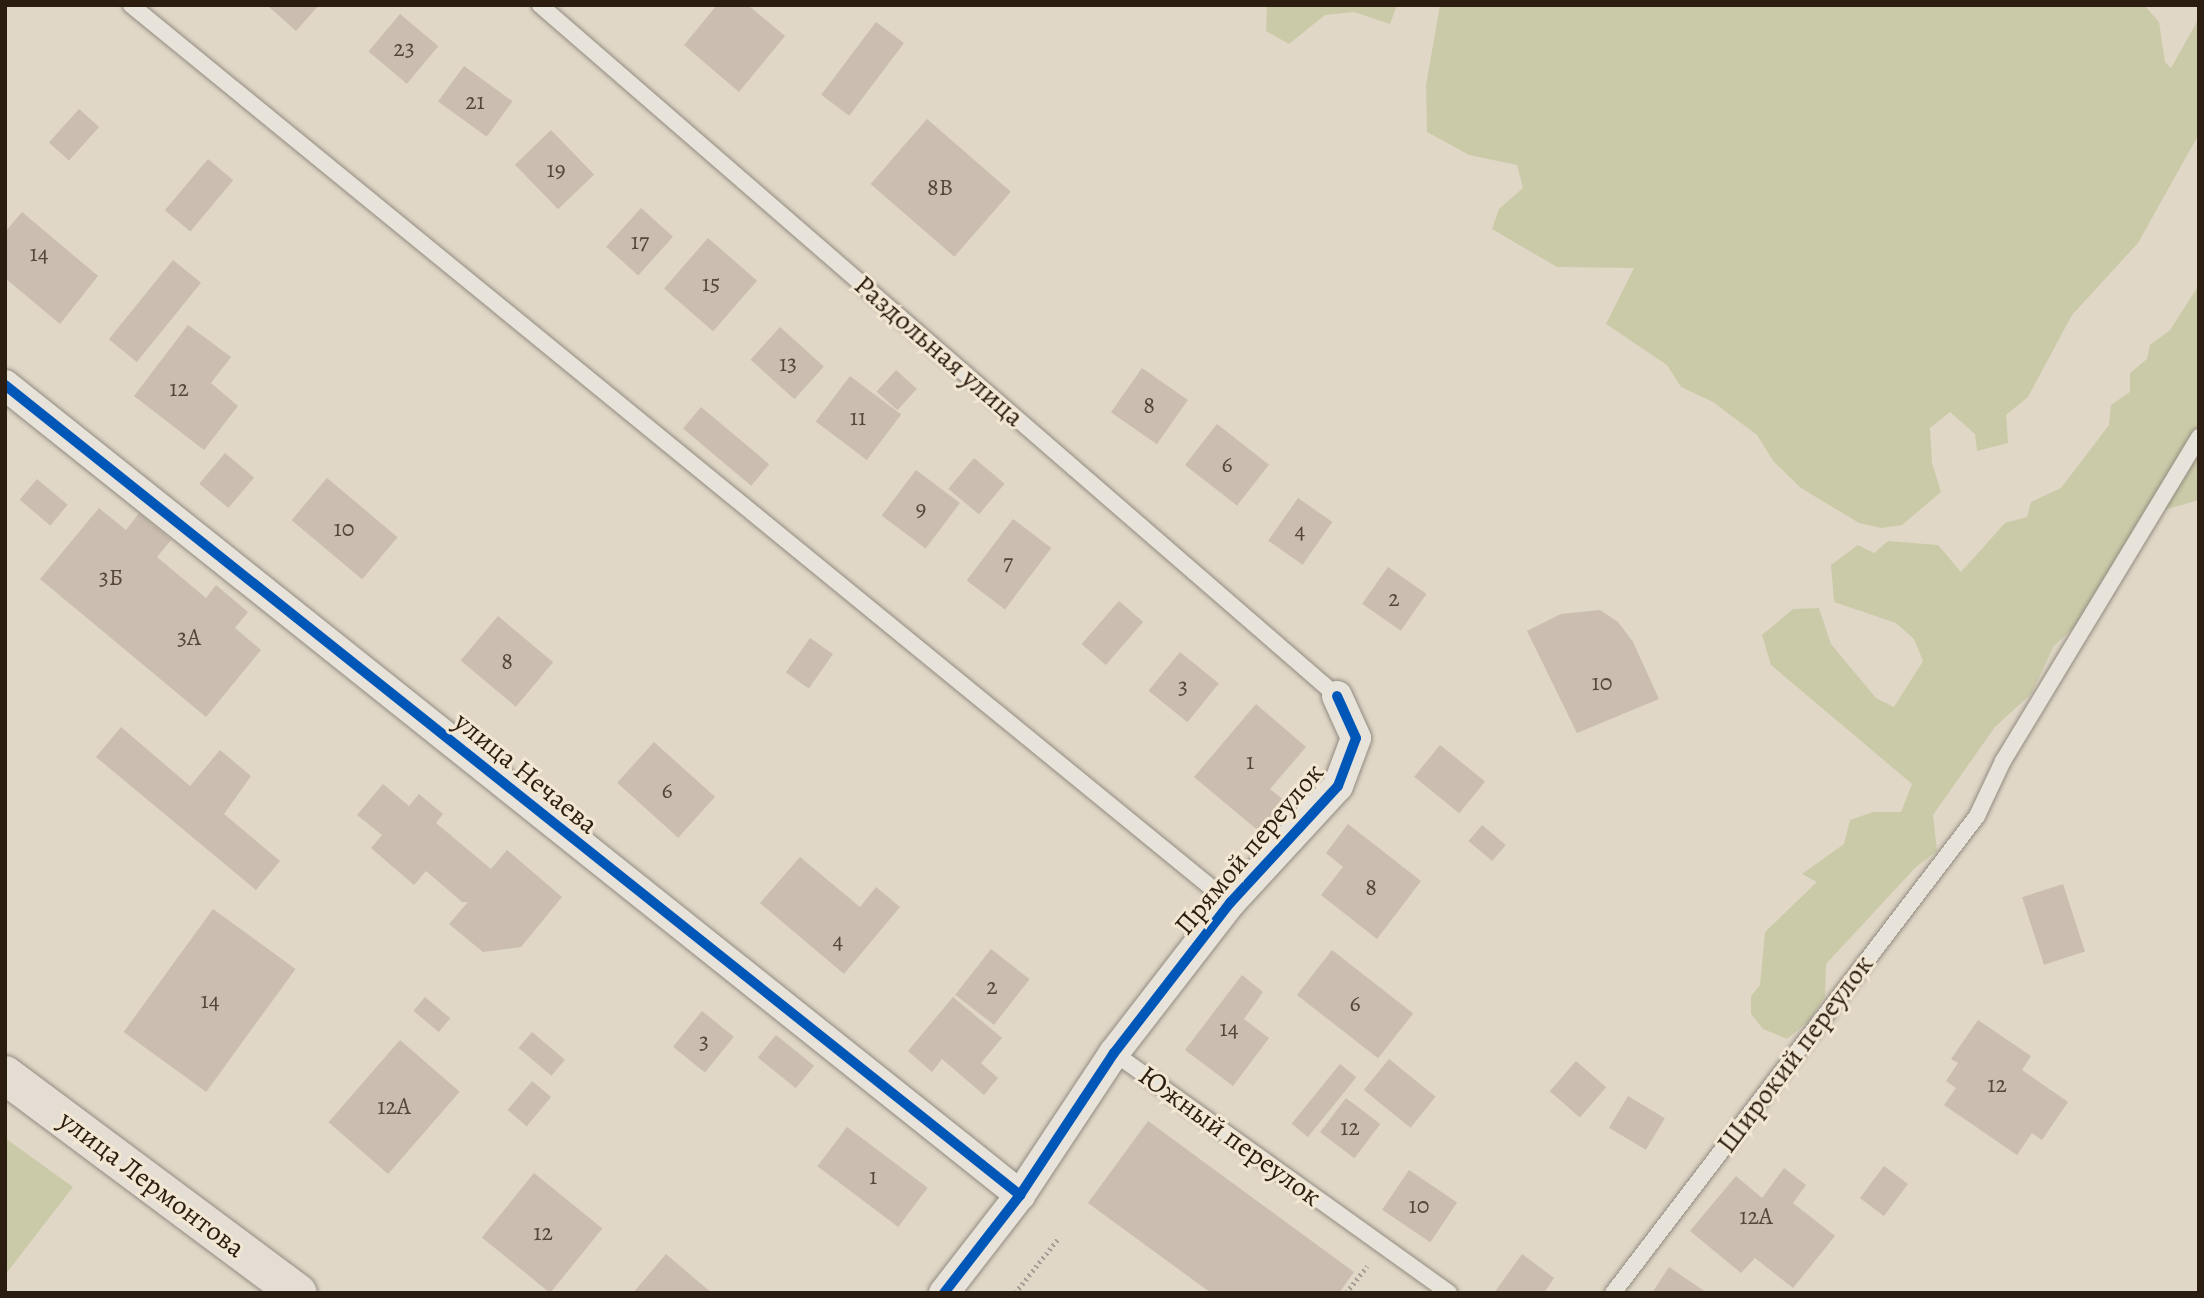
<!DOCTYPE html>
<html>
<head>
<meta charset="utf-8">
<style>
	body { margin:0 }
	#map { position:relative; width:2204px; height:1298px; overflow:hidden; background:#e0d7c6; font-family:Alegreya,serif }
	div>[style] { position:absolute }
	[style*='--x'] { left:calc(var(--x)*1px); top:calc(var(--y)*1px); width:calc(var(--w)*1px); rotate:calc(var(--a)*1deg) }
	.green>* { inset:0; background:#cbcaa8 }
	.building>* { inset:0; background:#cbbdaf; transform-origin:0 0 }
	.path>* { height:4.5px; margin-top:-2.25px; transform-origin:0; background:repeating-linear-gradient(90deg,#a49f97 0 2px,transparent 0 5.5px) }
	.roads { filter:drop-shadow(0 0 2px #928b80) drop-shadow(0 0 2px #928b80) }
	.lane>* { height:16px; margin:-8px; padding:0 8px; transform-origin:8px; border-radius:8px; background:#e7e2da }
	.street>* { height:30px; margin:-15px; padding:0 15px; transform-origin:15px; border-radius:15px; background:#e7e2da }
	.primary>* { height:38px; margin:-19px; padding:0 19px; transform-origin:19px; border-radius:19px; background:#e3ddd4 }
	.cycleway>* { height:10px; margin:-5px; padding:0 5px; transform-origin:5px; border-radius:5px; background:#0057b8 }
	span { translate:-50% -50%; white-space:nowrap; text-align:center; line-height:1.15; -webkit-text-stroke:6px #f2e7d3; paint-order:stroke }
	.number-label { font-size:24px; color:#56473a }
	.number-label span { -webkit-text-stroke-width:0 }
	.street-label { font-size:28px; color:#2c1d11 }
	.frame { position:absolute; inset:0; border:7px solid #2c1d11; pointer-events:none }
</style>
</head>
<body>
<div id="map">
	<div class="green">
		<i style="clip-path:polygon(1267px 5px,1397px 5px,1390px 24px,1354px 12px,1325px 15px,1289px 44px,1266px 31px)"></i>
		<i style="clip-path:polygon(1440px 5px,2144px 5px,2159px 22px,2165px 62px,2171px 68px,2199px 18px,2199px 134px,2138px 243px,2072px 315px,2028px 397px,2006px 415px,2008px 443px,1977px 451px,1975px 434px,1950px 412px,1930px 428px,1932px 463px,1941px 492px,1902px 525px,1881px 528px,1859px 523px,1801px 488px,1774px 462px,1757px 435px,1713px 402px,1681px 387px,1667px 365px,1606px 324px,1634px 268px,1557px 267px,1492px 229px,1499px 209px,1523px 188px,1517px 165px,1469px 155px,1427px 132px,1426px 85px)"></i>
		<i style="clip-path:polygon(2199px 285px,2199px 500px,2157px 512px,2098px 605px,2054px 646px,2031px 694px,1995px 727px,1933px 815px,1937px 851px,1916px 867px,1826px 964px,1825px 996px,1810px 1020px,1787px 1039px,1763px 1029px,1751px 1014px,1751px 996px,1760px 985px,1765px 932px,1817px 882px,1802px 874px,1844px 844px,1850px 820px,1873px 812px,1901px 812px,1912px 784px,1771px 665px,1762px 635px,1793px 609px,1819px 608px,1831px 644px,1876px 698px,1894px 707px,1923px 661px,1914px 639px,1896px 623px,1834px 602px,1831px 565px,1858px 545px,1874px 553px,1888px 541px,1938px 545px,1961px 572px,2005px 523px,2027px 517px,2031px 502px,2061px 488px,2109px 425px,2111px 405px,2130px 392px,2130px 373px,2147px 359px,2150px 345px,2170px 330px)"></i>
		<i style="clip-path:polygon(5px 1138px,73px 1187px,5px 1275px)"></i>
	</div>
	<div class="building">
		<i style="clip-path:polygon(267px 5px,319px 5px,296px 31px)"></i>
		<i style="clip-path:polygon(717px 5px,748px 5px,785px 36px,739px 92px,684px 45px)"></i>
		<i style="left:400px;top:14px;width:50px;height:49px;rotate:40deg"></i>
		<i style="left:876px;top:22px;width:35px;height:91px;rotate:37deg"></i>
		<i style="left:464px;top:66px;width:60px;height:44px;rotate:36deg"></i>
		<i style="left:79px;top:109px;width:27px;height:45px;rotate:42deg"></i>
		<i style="left:927px;top:119px;width:111px;height:86px;rotate:41deg"></i>
		<i style="left:551px;top:130px;width:62px;height:50px;rotate:46deg"></i>
		<i style="left:208px;top:159px;width:33px;height:67px;rotate:40deg"></i>
		<i style="left:641px;top:208px;width:43px;height:52px;rotate:42deg"></i>
		<i style="clip-path:polygon(22px 212px,98px 276px,60px 324px,5px 278px,5px 232px)"></i>
		<i style="left:708px;top:238px;width:65px;height:67px;rotate:41deg"></i>
		<i style="left:173px;top:260px;width:36px;height:102px;rotate:39deg"></i>
		<i style="clip-path:polygon(188px 325px,231px 357px,211px 383px,238px 406px,204px 450px,134px 396px)"></i>
		<i style="left:780px;top:327px;width:59px;height:44px;rotate:42deg"></i>
		<i style="left:1142px;top:368px;width:56px;height:54px;rotate:35deg"></i>
		<i style="left:896px;top:370px;width:28px;height:29px;rotate:42deg"></i>
		<i style="left:850px;top:376px;width:64px;height:57px;rotate:37deg"></i>
		<i style="left:701px;top:407px;width:89px;height:28px;rotate:40deg"></i>
		<i style="left:1217px;top:424px;width:66px;height:52px;rotate:38deg"></i>
		<i style="left:225px;top:453px;width:38px;height:40px;rotate:40deg"></i>
		<i style="left:974px;top:458px;width:40px;height:40px;rotate:40deg"></i>
		<i style="left:916px;top:470px;width:55px;height:57px;rotate:37deg"></i>
		<i style="left:327px;top:478px;width:92px;height:55px;rotate:40deg"></i>
		<i style="left:37px;top:479px;width:40px;height:27px;rotate:40deg"></i>
		<i style="left:1298px;top:498px;width:42px;height:52px;rotate:35deg"></i>
		<i style="clip-path:polygon(99px 508px,126px 530px,139px 513px,171px 540px,157px 557px,206px 598px,216px 585px,248px 612px,235px 628px,261px 650px,206px 717px,40px 579px)"></i>
		<i style="left:1013px;top:519px;width:48px;height:77px;rotate:37deg"></i>
		<i style="left:1388px;top:567px;width:47px;height:45px;rotate:35deg"></i>
		<i style="left:1119px;top:601px;width:32px;height:57px;rotate:41deg"></i>
		<i style="clip-path:polygon(1600px 610px,1618px 622px,1633px 642px,1659px 699px,1577px 733px,1527px 631px,1561px 614px)"></i>
		<i style="left:498px;top:616px;width:72px;height:58px;rotate:40deg"></i>
		<i style="left:810px;top:638px;width:28px;height:42px;rotate:35deg"></i>
		<i style="left:1180px;top:652px;width:50px;height:50px;rotate:39deg"></i>
		<i style="clip-path:polygon(1256px 704px,1306px 747px,1270px 789px,1286px 802px,1261px 833px,1194px 777px)"></i>
		<i style="clip-path:polygon(121px 727px,190px 786px,220px 750px,251px 776px,224px 814px,280px 861px,256px 890px,96px 757px)"></i>
		<i style="left:654px;top:742px;width:82px;height:55px;rotate:42deg"></i>
		<i style="left:1440px;top:745px;width:58px;height:41px;rotate:39deg"></i>
		<i style="clip-path:polygon(383px 784px,409px 806px,419px 794px,443px 814px,436px 823px,491px 869px,507px 850px,562px 897px,521px 947px,483px 952px,449px 924px,468px 902px,462px 902px,426px 871px,414px 885px,371px 848px,382px 835px,357px 815px)"></i>
		<i style="clip-path:polygon(1348px 824px,1421px 881px,1377px 939px,1321px 895px,1343px 867px,1326px 853px)"></i>
		<i style="left:1482px;top:825px;width:31px;height:21px;rotate:40deg"></i>
		<i style="clip-path:polygon(800px 857px,860px 907px,876px 887px,900px 907px,844px 974px,760px 903px)"></i>
		<i style="left:2063px;top:884px;width:71px;height:43px;rotate:72deg"></i>
		<i style="left:213px;top:909px;width:102px;height:152px;rotate:36deg"></i>
		<i style="left:991px;top:949px;width:49px;height:58px;rotate:38deg"></i>
		<i style="left:1332px;top:950px;width:103px;height:57px;rotate:38deg"></i>
		<i style="clip-path:polygon(1242px 975px,1263px 992px,1244px 1019px,1269px 1038px,1233px 1086px,1185px 1050px)"></i>
		<i style="left:425px;top:997px;width:33px;height:18px;rotate:40deg"></i>
		<i style="clip-path:polygon(953px 997px,1002px 1038px,981px 1063px,998px 1078px,984px 1095px,942px 1059px,932px 1072px,908px 1051px)"></i>
		<i style="left:702px;top:1011px;width:41px;height:46px;rotate:39deg"></i>
		<i style="clip-path:polygon(1978px 1020px,2031px 1056px,2022px 1070px,2068px 1102px,2042px 1140px,2032px 1133px,2017px 1155px,1944px 1105px,1956px 1088px,1946px 1081px,1958px 1063px,1951px 1059px)"></i>
		<i style="left:532px;top:1032px;width:43px;height:21px;rotate:40deg"></i>
		<i style="left:776px;top:1035px;width:49px;height:29px;rotate:39deg"></i>
		<i style="left:400px;top:1040px;width:79px;height:109px;rotate:41deg"></i>
		<i style="left:1389px;top:1059px;width:60px;height:40px;rotate:39deg"></i>
		<i style="left:1576px;top:1061px;width:40px;height:40px;rotate:41deg"></i>
		<i style="left:1340px;top:1064px;width:21px;height:77px;rotate:39deg"></i>
		<i style="left:532px;top:1081px;width:25px;height:38px;rotate:40deg"></i>
		<i style="left:1628px;top:1096px;width:43px;height:37px;rotate:31deg"></i>
		<i style="left:1346px;top:1098px;width:43px;height:43px;rotate:37deg"></i>
		<i style="clip-path:polygon(1148px 1121px,1354px 1272px,1339px 1293px,1211px 1293px,1088px 1203px)"></i>
		<i style="left:847px;top:1127px;width:101px;height:49px;rotate:37deg"></i>
		<i style="left:1884px;top:1166px;width:30px;height:40px;rotate:37deg"></i>
		<i style="clip-path:polygon(1784px 1168px,1806px 1185px,1793px 1203px,1835px 1236px,1793px 1288px,1755px 1258px,1741px 1273px,1690px 1231px,1736px 1176px,1762px 1198px)"></i>
		<i style="left:1409px;top:1170px;width:58px;height:48px;rotate:34deg"></i>
		<i style="left:534px;top:1173px;width:88px;height:83px;rotate:39deg"></i>
		<i style="clip-path:polygon(666px 1254px,694px 1278px,712px 1293px,633px 1293px)"></i>
		<i style="clip-path:polygon(1522px 1254px,1554px 1278px,1544px 1293px,1494px 1293px)"></i>
		<i style="clip-path:polygon(1669px 1267px,1707px 1293px,1652px 1293px)"></i>
	</div>
	<div class="path">
		<i style="--x:1015;--y:1293;--w:68;--a:-51.6"></i>
		<i style="--x:1346;--y:1293;--w:34;--a:-52"></i>
	</div>
	<div class="roads">
		<div class="lane">
			<i style="--x:131;--y:5;--w:1419;--a:39.25"></i>
			<i style="--x:540;--y:5;--w:1055;--a:40.93"></i>
			<i style="--x:1114;--y:1053;--w:412;--a:35.6"></i>
			<i style="--x:1613;--y:1293;--w:600;--a:-52.65"></i>
			<i style="--x:1977;--y:816;--w:61;--a:-64.7"></i>
			<i style="--x:2003;--y:761;--w:379;--a:-58.8"></i>
		</div>
		<div class="street">
			<i style="--x:5;--y:385;--w:1299;--a:38.59"></i>
			<i style="--x:944;--y:1293;--w:124;--a:-52.2"></i>
			<i style="--x:1020;--y:1195;--w:170;--a:-56.5"></i>
			<i style="--x:1114;--y:1053;--w:190;--a:-52.3"></i>
			<i style="--x:1230;--y:903;--w:159;--a:-47.3"></i>
			<i style="--x:1338;--y:786;--w:51;--a:-69.4"></i>
			<i style="--x:1356;--y:738;--w:46;--a:-114.3"></i>
		</div>
		<div class="primary">
			<i style="--x:5;--y:1075;--w:365;--a:36.7"></i>
		</div>
	</div>
	<div class="cycleway">
		<i style="--x:5;--y:385;--w:1299;--a:38.59"></i>
		<i style="--x:944;--y:1293;--w:124;--a:-52.2"></i>
		<i style="--x:1020;--y:1195;--w:170;--a:-56.5"></i>
		<i style="--x:1114;--y:1053;--w:190;--a:-52.3"></i>
		<i style="--x:1230;--y:903;--w:159;--a:-47.3"></i>
		<i style="--x:1338;--y:786;--w:51;--a:-69.4"></i>
		<i style="--x:1356;--y:738;--w:46;--a:-114.3"></i>
	</div>
	<div class="number-label">
		<span style="left:404px;top:49px">23</span>
		<span style="left:475px;top:102px">21</span>
		<span style="left:556px;top:170px">19</span>
		<span style="left:940px;top:188px">8В</span>
		<span style="left:640px;top:242px">17</span>
		<span style="left:39px;top:254px">14</span>
		<span style="left:711px;top:284px">15</span>
		<span style="left:788px;top:364px">13</span>
		<span style="left:179px;top:389px">12</span>
		<span style="left:1149px;top:406px">8</span>
		<span style="left:858px;top:418px">11</span>
		<span style="left:1227px;top:465px">6</span>
		<span style="left:921px;top:509px">9</span>
		<span style="left:344px;top:529px">10</span>
		<span style="left:1300px;top:531px">4</span>
		<span style="left:1008px;top:563px">7</span>
		<span style="left:111px;top:578px">3Б</span>
		<span style="left:1394px;top:599px">2</span>
		<span style="left:189px;top:638px">3А</span>
		<span style="left:507px;top:662px">8</span>
		<span style="left:1602px;top:683px">10</span>
		<span style="left:1183px;top:687px">3</span>
		<span style="left:1250px;top:762px">1</span>
		<span style="left:667px;top:791px">6</span>
		<span style="left:1371px;top:888px">8</span>
		<span style="left:838px;top:941px">4</span>
		<span style="left:992px;top:987px">2</span>
		<span style="left:210px;top:1001px">14</span>
		<span style="left:1355px;top:1004px">6</span>
		<span style="left:1229px;top:1029px">14</span>
		<span style="left:704px;top:1042px">3</span>
		<span style="left:1997px;top:1085px">12</span>
		<span style="left:394px;top:1107px">12А</span>
		<span style="left:1350px;top:1128px">12</span>
		<span style="left:873px;top:1177px">1</span>
		<span style="left:1419px;top:1206px">10</span>
		<span style="left:1756px;top:1217px">12А</span>
		<span style="left:543px;top:1233px">12</span>
	</div>
	<div class="street-label">
		<span style="left:939px;top:351px;rotate:41deg">Раздольная улица</span>
		<span style="left:526px;top:773px;rotate:39deg">улица Нечаева</span>
		<span style="left:1249px;top:849px;rotate:-50deg">Прямой переулок</span>
		<span style="left:1795px;top:1054px;rotate:-53deg">Широкий переулок</span>
		<span style="left:1230px;top:1136px;rotate:36deg">Южный переулок</span>
		<span style="left:152px;top:1184px;rotate:37deg">улица Лермонтова</span>
	</div>
	<div class="frame"></div>
</div>
</body>
</html>
